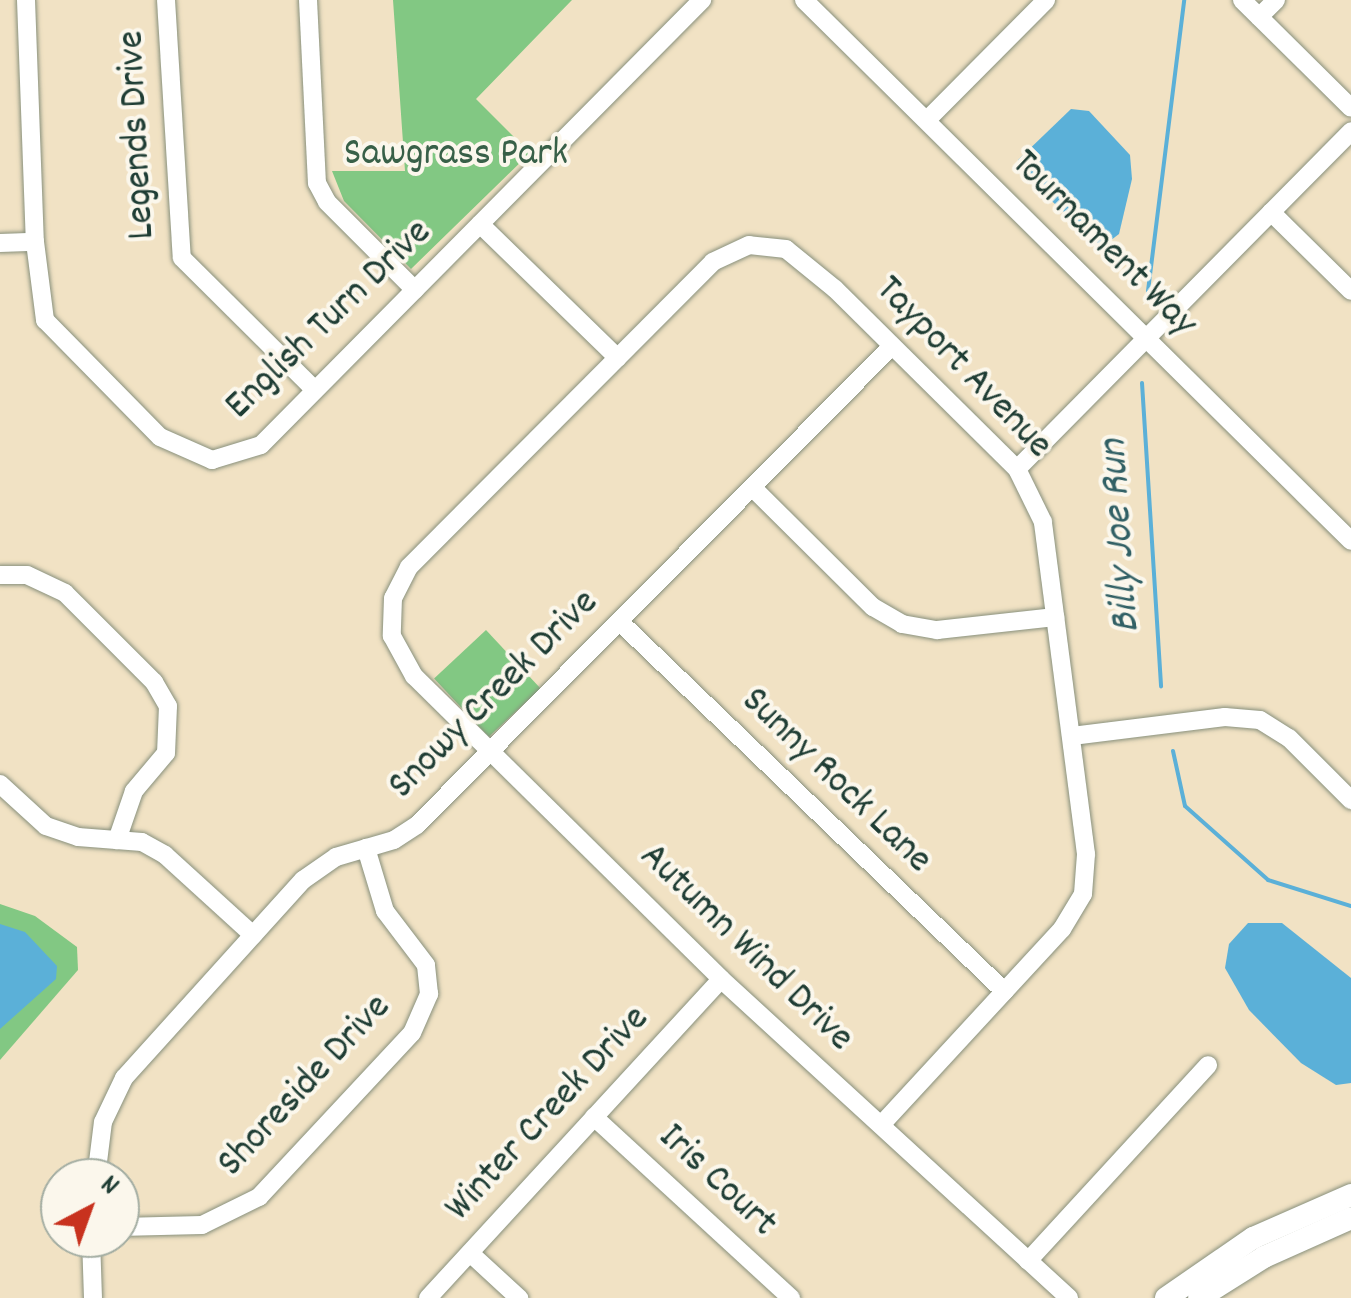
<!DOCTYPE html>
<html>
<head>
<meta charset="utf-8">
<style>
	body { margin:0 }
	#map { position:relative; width:1351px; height:1298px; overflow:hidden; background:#f1e2c4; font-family:Dekko,sans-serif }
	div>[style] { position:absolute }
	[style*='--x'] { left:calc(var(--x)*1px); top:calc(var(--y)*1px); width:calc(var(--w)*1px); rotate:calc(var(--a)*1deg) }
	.green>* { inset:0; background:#82c883; transform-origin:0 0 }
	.water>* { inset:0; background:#5bb0d8 }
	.stream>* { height:4px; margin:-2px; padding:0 2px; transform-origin:2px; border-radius:2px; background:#5bb0d8 }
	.roads { filter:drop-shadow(0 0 2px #88907c) drop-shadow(0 0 2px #88907c) }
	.street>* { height:18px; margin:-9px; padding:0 9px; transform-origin:9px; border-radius:9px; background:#fff }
	.secondary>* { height:22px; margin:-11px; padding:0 11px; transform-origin:11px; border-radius:11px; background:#fff }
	span { translate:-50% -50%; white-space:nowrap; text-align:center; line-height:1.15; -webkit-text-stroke:8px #fbf7ec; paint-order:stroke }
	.street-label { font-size:40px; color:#1f3d34 }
	.park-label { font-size:40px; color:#386048 }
	.water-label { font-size:42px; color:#316065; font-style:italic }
	.north { position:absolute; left:40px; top:1158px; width:100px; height:100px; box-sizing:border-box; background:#fbf7ec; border:2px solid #a3ada2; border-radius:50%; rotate:41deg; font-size:28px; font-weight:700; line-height:40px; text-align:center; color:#1f3d34 }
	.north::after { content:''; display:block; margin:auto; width:35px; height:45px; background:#c8321e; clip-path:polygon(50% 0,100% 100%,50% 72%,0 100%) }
</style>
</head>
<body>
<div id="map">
	<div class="green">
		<i style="clip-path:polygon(393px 0,572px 0,476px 99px,530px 153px,411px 269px,344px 201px,332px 171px,405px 171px)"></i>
		<i style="left:486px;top:630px;width:80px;height:71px;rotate:47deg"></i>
		<i style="clip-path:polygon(0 904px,35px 916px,77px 947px,78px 970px,0 1060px)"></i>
	</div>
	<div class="water">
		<i style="clip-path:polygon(1071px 109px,1089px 111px,1130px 155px,1132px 179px,1119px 234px,1102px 247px,1020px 172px,1018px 160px)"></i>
		<i style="clip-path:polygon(1248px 923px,1282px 923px,1351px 978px,1351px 1083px,1336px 1085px,1301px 1063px,1249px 1010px,1225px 968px,1229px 944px)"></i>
		<i style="clip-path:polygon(0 924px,25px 932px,57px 966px,56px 979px,0 1029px)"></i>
	</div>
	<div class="stream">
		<i style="--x:1148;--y:291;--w:293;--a:-82.9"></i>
		<i style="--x:1142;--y:383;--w:304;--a:86.4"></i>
		<i style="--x:1173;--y:751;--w:56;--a:77.7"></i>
		<i style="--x:1185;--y:806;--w:111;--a:41.7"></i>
		<i style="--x:1268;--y:880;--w:87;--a:17.4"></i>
	</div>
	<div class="roads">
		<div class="street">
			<i style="--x:26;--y:0;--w:242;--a:87.9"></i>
			<i style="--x:35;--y:242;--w:79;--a:82.7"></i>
			<i style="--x:45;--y:320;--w:164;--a:45.5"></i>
			<i style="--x:160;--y:437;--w:57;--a:23.9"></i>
			<i style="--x:212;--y:460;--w:51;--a:-17"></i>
			<i style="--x:261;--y:445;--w:627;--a:-45.26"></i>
			<i style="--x:166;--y:0;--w:258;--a:86.5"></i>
			<i style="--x:182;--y:258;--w:187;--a:44.8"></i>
			<i style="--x:308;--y:0;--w:183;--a:87.2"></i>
			<i style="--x:317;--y:183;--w:21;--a:62"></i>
			<i style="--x:327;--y:202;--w:124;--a:45"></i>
			<i style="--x:804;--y:0;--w:769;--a:44.68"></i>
			<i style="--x:1242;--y:0;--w:153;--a:44.7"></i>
			<i style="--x:1259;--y:17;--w:24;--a:-45"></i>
			<i style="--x:927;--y:120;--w:169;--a:-45.2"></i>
			<i style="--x:1271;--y:212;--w:112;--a:44.6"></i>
			<i style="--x:480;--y:224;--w:192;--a:44.2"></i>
			<i style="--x:0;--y:243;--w:35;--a:-2"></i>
			<i style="--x:1017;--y:469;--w:475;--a:-45.3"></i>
			<i style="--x:753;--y:488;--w:169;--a:44.8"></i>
			<i style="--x:873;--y:607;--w:34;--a:30"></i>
			<i style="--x:902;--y:624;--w:36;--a:10"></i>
			<i style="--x:937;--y:630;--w:119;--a:-6.3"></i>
			<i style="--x:0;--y:575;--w:27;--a:0"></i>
			<i style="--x:27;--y:575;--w:42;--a:25.3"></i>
			<i style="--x:65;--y:593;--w:126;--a:45"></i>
			<i style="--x:154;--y:682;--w:28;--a:60"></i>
			<i style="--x:168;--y:706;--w:47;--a:92.4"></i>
			<i style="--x:166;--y:753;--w:50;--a:130.1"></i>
			<i style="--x:134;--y:791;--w:52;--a:109.1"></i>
			<i style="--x:620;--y:622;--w:533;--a:43.86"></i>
			<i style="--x:1072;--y:736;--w:154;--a:-7.1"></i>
			<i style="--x:1225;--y:717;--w:35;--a:5"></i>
			<i style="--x:1260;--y:720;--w:34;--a:32"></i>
			<i style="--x:1289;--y:738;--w:88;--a:45"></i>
			<i style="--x:0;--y:784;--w:62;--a:42.4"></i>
			<i style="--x:46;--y:826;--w:34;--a:19"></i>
			<i style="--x:78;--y:837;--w:64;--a:4.5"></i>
			<i style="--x:142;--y:842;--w:26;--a:29"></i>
			<i style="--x:165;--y:855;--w:119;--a:42.3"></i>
			<i style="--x:594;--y:1117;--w:268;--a:42.6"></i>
			<i style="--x:881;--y:1125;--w:267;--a:-47.3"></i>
			<i style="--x:1062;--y:929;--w:41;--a:-59"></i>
			<i style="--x:1083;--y:894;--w:40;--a:-85.7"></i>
			<i style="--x:1086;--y:854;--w:335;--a:-97.4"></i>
			<i style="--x:1043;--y:522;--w:59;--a:-116.1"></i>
			<i style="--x:1017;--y:469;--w:256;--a:-135.3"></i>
			<i style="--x:835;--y:289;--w:63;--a:-140.8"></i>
			<i style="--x:786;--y:249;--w:37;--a:-174"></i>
			<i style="--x:749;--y:245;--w:40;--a:155"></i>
			<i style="--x:713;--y:262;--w:431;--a:134.9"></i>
			<i style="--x:409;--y:567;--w:35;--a:117"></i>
			<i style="--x:393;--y:598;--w:38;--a:92"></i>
			<i style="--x:392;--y:636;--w:46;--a:61.2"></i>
			<i style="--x:414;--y:676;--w:431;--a:44.6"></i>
			<i style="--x:721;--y:979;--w:472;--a:42.5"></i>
			<i style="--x:96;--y:1178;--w:56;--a:-82.9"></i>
			<i style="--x:103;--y:1122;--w:49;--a:-64.5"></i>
			<i style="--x:124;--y:1078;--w:267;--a:-47.9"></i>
			<i style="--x:303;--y:880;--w:40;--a:-34.9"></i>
			<i style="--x:336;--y:857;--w:60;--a:-16.3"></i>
			<i style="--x:394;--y:840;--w:27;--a:-33"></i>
			<i style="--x:417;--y:825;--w:673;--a:-45.24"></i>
			<i style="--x:120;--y:1227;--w:82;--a:-1.4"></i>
			<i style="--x:202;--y:1225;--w:64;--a:-26.2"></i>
			<i style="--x:259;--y:1197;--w:224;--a:-47"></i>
			<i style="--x:412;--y:1033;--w:43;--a:-66.4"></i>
			<i style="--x:429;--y:994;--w:29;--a:-96"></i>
			<i style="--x:426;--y:965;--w:68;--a:-127.2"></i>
			<i style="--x:385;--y:911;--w:66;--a:-106.8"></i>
			<i style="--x:91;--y:1238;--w:60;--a:88.1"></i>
			<i style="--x:470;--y:1253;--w:67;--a:42.6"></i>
			<i style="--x:1028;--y:1261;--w:266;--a:-47.4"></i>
			<i style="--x:428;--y:1298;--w:433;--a:-47.4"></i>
		</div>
		<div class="secondary">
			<i style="--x:1166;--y:1298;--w:106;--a:-34.6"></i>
			<i style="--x:1253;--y:1238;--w:107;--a:-23.7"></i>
			<i style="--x:1199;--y:1298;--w:77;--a:-32.2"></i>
			<i style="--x:1264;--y:1257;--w:95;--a:-24.1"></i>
		</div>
	</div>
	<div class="street-label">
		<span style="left:139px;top:135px;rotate:-93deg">Legends Drive</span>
		<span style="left:1102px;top:245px;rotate:45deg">Tournament Way</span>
		<span style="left:330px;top:321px;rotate:-44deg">English Turn Drive</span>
		<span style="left:962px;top:369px;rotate:46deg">Tayport Avenue</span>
		<span style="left:495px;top:696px;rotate:-45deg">Snowy Creek Drive</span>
		<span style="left:835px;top:782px;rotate:44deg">Sunny Rock Lane</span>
		<span style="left:745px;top:949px;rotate:44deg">Autumn Wind Drive</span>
		<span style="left:306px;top:1087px;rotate:-47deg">Shoreside Drive</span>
		<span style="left:549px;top:1115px;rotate:-47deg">Winter Creek Drive</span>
		<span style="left:716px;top:1182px;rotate:43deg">Iris Court</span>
	</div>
	<div class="park-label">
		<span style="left:456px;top:156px">Sawgrass Park</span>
	</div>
	<div class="water-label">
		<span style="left:1122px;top:536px;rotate:-94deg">Billy Joe Run</span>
	</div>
	<div class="north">N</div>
</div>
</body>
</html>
